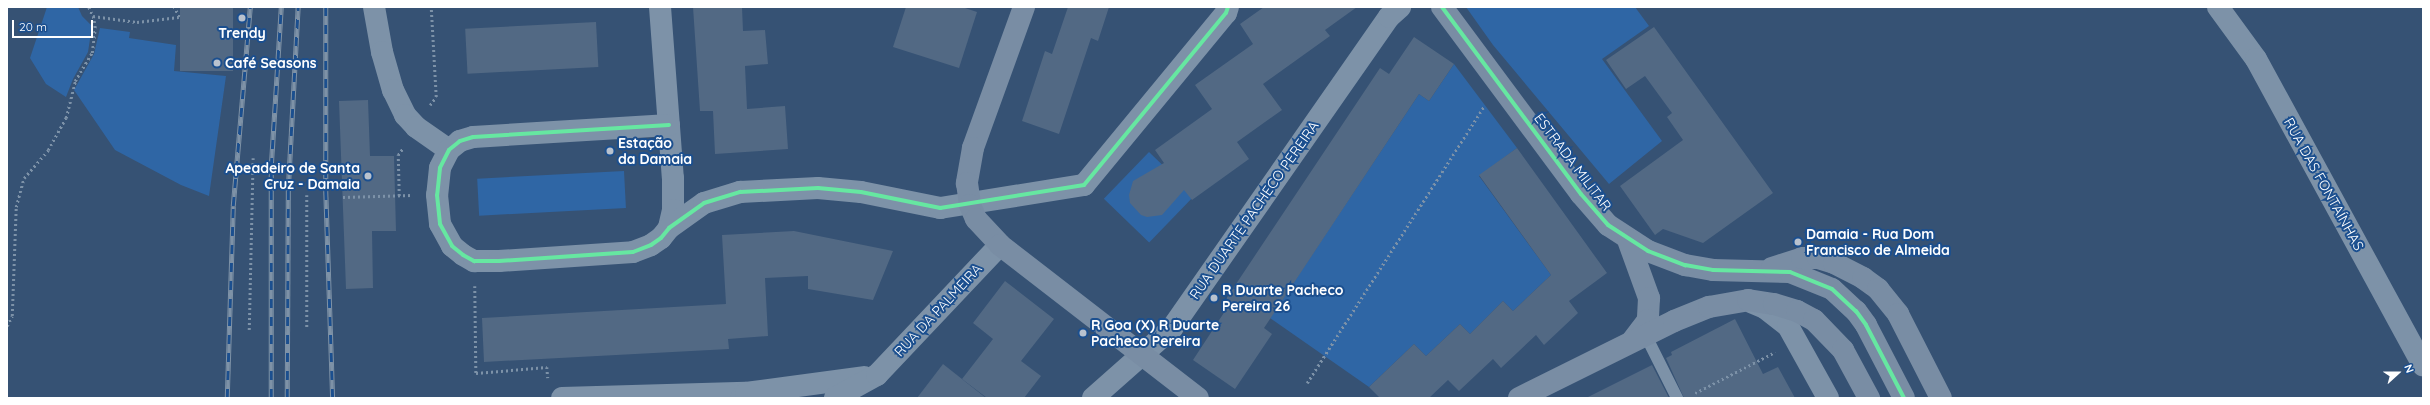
<!DOCTYPE html>
<html>
<head>
<meta charset="utf-8">
<style>
	body { margin:0 }
	#map { position:relative; width:2430px; height:405px; overflow:hidden; background:#365274; font-family:Quicksand,sans-serif }
	div>[style] { position:absolute }
	[style*='--x'] { left:calc(var(--x)*1px); top:calc(var(--y)*1px); width:calc(var(--w)*1px); rotate:calc(var(--a)*1deg) }
	.green>* { inset:0; background:#2f66a5; transform-origin:0 0 }
	.building>* { inset:0; background:#526984; transform-origin:0 0 }
	.path>* { height:2.5px; margin-top:-1.25px; transform-origin:0; background:repeating-linear-gradient(90deg,#7d92a8 0 2px,transparent 0 5px) }
	.lane>* { height:12px; margin:-6px; padding:0 6px; transform-origin:6px; border-radius:6px; background:#7d92a8 }
	.street>* { height:22px; margin:-11px; padding:0 11px; transform-origin:11px; border-radius:11px; background:#7d92a8 }
	.secondary>* { height:22px; margin:-11px; padding:0 11px; transform-origin:11px; border-radius:11px; background:#798da4 }
	.rail>* { height:4.5px; margin-top:-2.25px; transform-origin:0; background:repeating-linear-gradient(90deg,#1b4f8f 0 9px,#7e92a7 0 18px); box-sizing:border-box; border-block:1px solid #7e92a7 }
	.cycleway>* { height:4px; margin:-2px; padding:0 2px; transform-origin:2px; border-radius:2px; background:#66e7a1 }
	.dots>* { width:11px; height:11px; translate:-50% -50%; box-sizing:border-box; border:2px solid #1b4f8f; border-radius:50% }
	span { translate:-50% -50%; white-space:nowrap; text-align:center; line-height:1.15; -webkit-text-stroke:4px #1b4f8f; paint-order:stroke }
	.poi-label { font-size:14px; color:#fff; font-weight:700 }
	.left { translate:0 -50%; text-align:left }
	.right { translate:-100% -50%; text-align:right }
	.street-label { font-size:14px; color:#fff }
	.frame { position:absolute; inset:0; border:8px solid #fff; pointer-events:none }
	.north { position:absolute; left:2378px; top:353px; width:40px; height:40px; -webkit-text-stroke:3px #1b4f8f; paint-order:stroke; rotate:69deg; font-size:11px; font-weight:700; line-height:16px; text-align:center; color:#fff }
	.north::after { content:''; display:block; margin:auto; width:14px; height:18px; background:#fff; clip-path:polygon(50% 0,100% 100%,50% 72%,0 100%) }
	.scale { position:absolute; left:12px; top:20px; width:81px; height:18px; box-sizing:border-box; border:2px solid #fff; border-top:0; padding-left:5px; font-size:12px; line-height:14px; white-space:nowrap; color:#fff; -webkit-text-stroke:3px #1b4f8f; paint-order:stroke }
</style>
</head>
<body>
<div id="map">
	<div class="green">
		<i style="clip-path:polygon(47px 7px,78px 7px,82px 16px,92px 26px,88px 52px,73px 79px,66px 97px,46px 84px,30px 58px)"></i>
		<i style="clip-path:polygon(1466px 7px,1635px 7px,1649px 26px,1602px 59px,1662px 141px,1609px 184px,1493px 45px)"></i>
		<i style="clip-path:polygon(100px 28px,130px 32px,129px 38px,176px 45px,174px 71px,226px 76px,209px 196px,181px 185px,115px 150px,74px 90px,94px 54px)"></i>
		<i style="clip-path:polygon(1454px 64px,1517px 148px,1479px 176px,1551px 275px,1513px 311px,1503px 301px,1470px 334px,1460px 324px,1426px 356px,1414px 344px,1369px 387px,1270px 318px,1419px 94px,1429px 101px)"></i>
		<i style="left:1149px;top:152px;width:63px;height:65px;rotate:44deg"></i>
		<i style="left:624px;top:171px;width:37px;height:147px;rotate:87deg"></i>
	</div>
	<div class="building">
		<i style="left:180px;top:7px;width:53px;height:64px"></i>
		<i style="clip-path:polygon(693px 7px,742px 7px,743px 31px,765px 30px,768px 64px,745px 66px,747px 109px,785px 106px,788px 149px,715px 154px,713px 111px,700px 111px)"></i>
		<i style="clip-path:polygon(906px 7px,962px 7px,977px 12px,959px 68px,893px 47px)"></i>
		<i style="clip-path:polygon(1068px 7px,1109px 7px,1098px 41px,1091px 38px,1059px 134px,1022px 121px,1045px 51px,1052px 54px)"></i>
		<i style="clip-path:polygon(1264px 7px,1357px 7px,1325px 30px,1330px 36px,1263px 84px,1282px 110px,1237px 142px,1249px 159px,1192px 200px,1184px 190px,1162px 215px,1147px 217px,1141px 215px,1130px 203px,1129px 195px,1133px 181px,1164px 163px,1155px 150px,1212px 109px,1195px 85px,1253px 44px,1240px 24px)"></i>
		<i style="left:596px;top:22px;width:45px;height:131px;rotate:87deg"></i>
		<i style="clip-path:polygon(1654px 27px,1773px 193px,1703px 243px,1663px 229px,1655px 235px,1620px 186px,1683px 140px,1667px 117px,1672px 113px,1645px 76px,1626px 89px,1606px 60px)"></i>
		<i style="clip-path:polygon(1414px 37px,1454px 64px,1429px 101px,1419px 94px,1264px 328px,1272px 334px,1235px 389px,1193px 360px,1229px 305px,1224px 302px,1380px 68px,1389px 74px)"></i>
		<i style="clip-path:polygon(368px 100px,370px 156px,394px 156px,396px 231px,372px 231px,373px 288px,346px 289px,339px 101px)"></i>
		<i style="clip-path:polygon(1517px 148px,1607px 273px,1569px 301px,1578px 313px,1544px 345px,1536px 335px,1501px 368px,1493px 359px,1459px 391px,1448px 380px,1429px 398px,1380px 398px,1369px 387px,1414px 344px,1426px 356px,1460px 324px,1470px 334px,1503px 301px,1513px 311px,1551px 275px,1479px 175px)"></i>
		<i style="clip-path:polygon(794px 231px,893px 251px,873px 300px,808px 289px,808px 276px,765px 278px,768px 336px,728px 339px,729px 349px,484px 362px,482px 318px,726px 304px,722px 235px)"></i>
		<i style="clip-path:polygon(1005px 281px,1054px 319px,1021px 361px,1041px 376px,1024px 398px,987px 398px,962px 379px,993px 339px,973px 323px)"></i>
		<i style="clip-path:polygon(1735px 319px,1763px 374px,1778px 367px,1795px 398px,1684px 398px,1666px 358px,1672px 355px,1671px 352px)"></i>
		<i style="clip-path:polygon(943px 364px,986px 398px,917px 398px)"></i>
		<i style="clip-path:polygon(1652px 365px,1669px 398px,1586px 398px)"></i>
	</div>
	<div class="path">
		<i style="--x:89;--y:7;--w:10;--a:66"></i>
		<i style="--x:93;--y:16;--w:44;--a:7.8"></i>
		<i style="--x:137;--y:22;--w:42;--a:-6.8"></i>
		<i style="--x:179;--y:17;--w:11;--a:-117"></i>
		<i style="--x:430;--y:105;--w:10;--a:-53"></i>
		<i style="--x:436;--y:97;--w:90;--a:-93.2"></i>
		<i style="--x:307;--y:195;--w:132;--a:90"></i>
		<i style="--x:399;--y:196;--w:41;--a:-91.4"></i>
		<i style="--x:398;--y:155;--w:9;--a:-54"></i>
		<i style="--x:343;--y:197;--w:69;--a:-1.7"></i>
		<i style="--x:475;--y:286;--w:87;--a:89.3"></i>
		<i style="--x:476;--y:373;--w:71;--a:-4.8"></i>
		<i style="--x:547;--y:367;--w:11;--a:85"></i>
		<i style="--x:7;--y:326;--w:11;--a:-63"></i>
		<i style="--x:12;--y:316;--w:109;--a:-87.9"></i>
		<i style="--x:16;--y:207;--w:30;--a:-75"></i>
		<i style="--x:24;--y:178;--w:37;--a:-49"></i>
		<i style="--x:48;--y:150;--w:37;--a:-61"></i>
		<i style="--x:66;--y:118;--w:38;--a:-76"></i>
		<i style="--x:75;--y:81;--w:33;--a:-59"></i>
		<i style="--x:92;--y:53;--w:25;--a:-83"></i>
		<i style="--x:95;--y:28;--w:12;--a:-99"></i>
		<i style="--x:249;--y:330;--w:172;--a:-88.7"></i>
		<i style="--x:1307;--y:383;--w:329;--a:-57.4"></i>
		<i style="--x:1695;--y:393;--w:90;--a:-27.1"></i>
	</div>
	<div class="lane">
		<i style="--x:1645;--y:334;--w:72;--a:63.4"></i>
	</div>
	<div class="street">
		<i style="--x:374;--y:7;--w:46;--a:79.9"></i>
		<i style="--x:382;--y:52;--w:40;--a:74"></i>
		<i style="--x:393;--y:90;--w:28;--a:64"></i>
		<i style="--x:405;--y:115;--w:16;--a:47"></i>
		<i style="--x:416;--y:127;--w:40;--a:34.9"></i>
		<i style="--x:660;--y:7;--w:171;--a:85.7"></i>
		<i style="--x:673;--y:178;--w:32;--a:90"></i>
		<i style="--x:673;--y:210;--w:18;--a:103"></i>
		<i style="--x:2218;--y:7;--w:64;--a:53.8"></i>
		<i style="--x:2256;--y:59;--w:349;--a:61.4"></i>
		<i style="--x:669;--y:125;--w:196;--a:176.5"></i>
		<i style="--x:473;--y:137;--w:14;--a:163"></i>
		<i style="--x:460;--y:141;--w:14;--a:141"></i>
		<i style="--x:449;--y:150;--w:20;--a:117"></i>
		<i style="--x:440;--y:168;--w:27;--a:96"></i>
		<i style="--x:437;--y:195;--w:29;--a:84"></i>
		<i style="--x:440;--y:224;--w:25;--a:61"></i>
		<i style="--x:452;--y:246;--w:14;--a:39"></i>
		<i style="--x:463;--y:255;--w:13;--a:29"></i>
		<i style="--x:474;--y:261;--w:25;--a:0"></i>
		<i style="--x:499;--y:261;--w:134;--a:-3.8"></i>
		<i style="--x:633;--y:252;--w:19;--a:-21"></i>
		<i style="--x:651;--y:245;--w:12;--a:-35"></i>
		<i style="--x:661;--y:238;--w:13;--a:-51"></i>
		<i style="--x:669;--y:228;--w:43;--a:-35.5"></i>
		<i style="--x:704;--y:203;--w:38;--a:-17"></i>
		<i style="--x:740;--y:192;--w:78;--a:-2.9"></i>
		<i style="--x:818;--y:188;--w:43;--a:5.3"></i>
		<i style="--x:861;--y:192;--w:81;--a:11.4"></i>
		<i style="--x:940;--y:208;--w:146;--a:-9.1"></i>
		<i style="--x:1084;--y:185;--w:223;--a:-50.5"></i>
		<i style="--x:1226;--y:13;--w:6;--a:-72"></i>
		<i style="--x:1751;--y:302;--w:15;--a:23"></i>
		<i style="--x:1765;--y:308;--w:29;--a:38"></i>
		<i style="--x:1788;--y:326;--w:82;--a:60.9"></i>
		<i style="--x:562;--y:398;--w:184;--a:-1.6"></i>
		<i style="--x:741;--y:398;--w:7;--a:-45"></i>
		<i style="--x:746;--y:393;--w:119;--a:-7.7"></i>
		<i style="--x:835;--y:398;--w:48;--a:-28.7"></i>
		<i style="--x:877;--y:375;--w:179;--a:-46.6"></i>
		<i style="--x:1093;--y:398;--w:106;--a:-41.5"></i>
		<i style="--x:1172;--y:328;--w:379;--a:-55.1"></i>
		<i style="--x:1389;--y:17;--w:15;--a:-42"></i>
	</div>
	<div class="secondary">
		<i style="--x:1024;--y:7;--w:150;--a:109.9"></i>
		<i style="--x:973;--y:148;--w:36;--a:100"></i>
		<i style="--x:967;--y:183;--w:22;--a:82"></i>
		<i style="--x:970;--y:205;--w:15;--a:67"></i>
		<i style="--x:976;--y:219;--w:35;--a:47"></i>
		<i style="--x:1000;--y:245;--w:250;--a:37.7"></i>
		<i style="--x:1442;--y:7;--w:233;--a:53.4"></i>
		<i style="--x:1581;--y:194;--w:41;--a:48.9"></i>
		<i style="--x:1608;--y:225;--w:48;--a:33"></i>
		<i style="--x:1648;--y:251;--w:40;--a:21"></i>
		<i style="--x:1685;--y:265;--w:28;--a:10"></i>
		<i style="--x:1713;--y:270;--w:77;--a:1.5"></i>
		<i style="--x:1790;--y:272;--w:45;--a:22"></i>
		<i style="--x:1832;--y:289;--w:33;--a:43"></i>
		<i style="--x:1856;--y:311;--w:17;--a:54"></i>
		<i style="--x:1866;--y:325;--w:82;--a:62.5"></i>
		<i style="--x:1628;--y:240;--w:62;--a:70.1"></i>
		<i style="--x:1649;--y:298;--w:22;--a:93"></i>
		<i style="--x:1648;--y:320;--w:25;--a:127"></i>
		<i style="--x:1772;--y:268;--w:32;--a:-18"></i>
		<i style="--x:1802;--y:258;--w:16;--a:0"></i>
		<i style="--x:1818;--y:258;--w:17;--a:17"></i>
		<i style="--x:1834;--y:263;--w:33;--a:27"></i>
		<i style="--x:1863;--y:278;--w:19;--a:36"></i>
		<i style="--x:1878;--y:289;--w:32;--a:51"></i>
		<i style="--x:1898;--y:314;--w:94;--a:62.9"></i>
		<i style="--x:1519;--y:398;--w:173;--a:-26.4"></i>
		<i style="--x:1674;--y:321;--w:38;--a:-22"></i>
		<i style="--x:1709;--y:307;--w:40;--a:-10"></i>
		<i style="--x:1748;--y:300;--w:26;--a:9"></i>
		<i style="--x:1774;--y:304;--w:24;--a:17"></i>
		<i style="--x:1797;--y:311;--w:19;--a:28"></i>
		<i style="--x:1814;--y:320;--w:42;--a:46"></i>
		<i style="--x:1843;--y:350;--w:55;--a:61.6"></i>
	</div>
	<div class="rail">
		<i style="--x:326;--y:7;--w:184;--a:90"></i>
		<i style="--x:326;--y:191;--w:207;--a:88.1"></i>
		<i style="--x:227;--y:398;--w:192;--a:-88.2"></i>
		<i style="--x:233;--y:206;--w:200;--a:-85.1"></i>
		<i style="--x:271;--y:398;--w:231;--a:-90"></i>
		<i style="--x:271;--y:167;--w:160;--a:-86.4"></i>
		<i style="--x:287;--y:398;--w:208;--a:-89.7"></i>
		<i style="--x:288;--y:190;--w:183;--a:-86.9"></i>
	</div>
	<div class="cycleway">
		<i style="--x:1442;--y:7;--w:233;--a:53.4"></i>
		<i style="--x:1581;--y:194;--w:41;--a:48.9"></i>
		<i style="--x:1608;--y:225;--w:48;--a:33"></i>
		<i style="--x:1648;--y:251;--w:40;--a:21"></i>
		<i style="--x:1685;--y:265;--w:28;--a:10"></i>
		<i style="--x:1713;--y:270;--w:77;--a:1.5"></i>
		<i style="--x:1790;--y:272;--w:45;--a:22"></i>
		<i style="--x:1832;--y:289;--w:33;--a:43"></i>
		<i style="--x:1856;--y:311;--w:17;--a:54"></i>
		<i style="--x:1866;--y:325;--w:82;--a:62.5"></i>
		<i style="--x:669;--y:125;--w:196;--a:176.5"></i>
		<i style="--x:473;--y:137;--w:14;--a:163"></i>
		<i style="--x:460;--y:141;--w:14;--a:141"></i>
		<i style="--x:449;--y:150;--w:20;--a:117"></i>
		<i style="--x:440;--y:168;--w:27;--a:96"></i>
		<i style="--x:437;--y:195;--w:29;--a:84"></i>
		<i style="--x:440;--y:224;--w:25;--a:61"></i>
		<i style="--x:452;--y:246;--w:14;--a:39"></i>
		<i style="--x:463;--y:255;--w:13;--a:29"></i>
		<i style="--x:474;--y:261;--w:25;--a:0"></i>
		<i style="--x:499;--y:261;--w:134;--a:-3.8"></i>
		<i style="--x:633;--y:252;--w:19;--a:-21"></i>
		<i style="--x:651;--y:245;--w:12;--a:-35"></i>
		<i style="--x:661;--y:238;--w:13;--a:-51"></i>
		<i style="--x:669;--y:228;--w:43;--a:-35.5"></i>
		<i style="--x:704;--y:203;--w:38;--a:-17"></i>
		<i style="--x:740;--y:192;--w:78;--a:-2.9"></i>
		<i style="--x:818;--y:188;--w:43;--a:5.3"></i>
		<i style="--x:861;--y:192;--w:81;--a:11.4"></i>
		<i style="--x:940;--y:208;--w:146;--a:-9.1"></i>
		<i style="--x:1084;--y:185;--w:223;--a:-50.5"></i>
		<i style="--x:1226;--y:13;--w:6;--a:-72"></i>
	</div>
	<div class="dots">
		<i style="left:242px;top:18px;background:#b9c2ce"></i>
		<i style="left:217px;top:63px;background:#b9c2ce"></i>
		<i style="left:610px;top:151px;background:#b9c2ce"></i>
		<i style="left:368px;top:176px;background:#b9c2ce"></i>
		<i style="left:1798px;top:242px;background:#b9c2ce"></i>
		<i style="left:1214px;top:298px;background:#b9c2ce"></i>
		<i style="left:1083px;top:333px;background:#b9c2ce"></i>
	</div>
	<div class="poi-label">
		<span style="left:242px;top:33px">Trendy</span>
		<span class="left" style="left:225px;top:63px">Café Seasons</span>
		<span class="left" style="left:618px;top:151px">Estação<br>da Damaia</span>
		<span class="right" style="left:360px;top:176px">Apeadeiro de Santa<br>Cruz - Damaia</span>
		<span class="left" style="left:1806px;top:242px">Damaia - Rua Dom<br>Francisco de Almeida</span>
		<span class="left" style="left:1222px;top:298px">R Duarte Pacheco<br>Pereira 26</span>
		<span class="left" style="left:1091px;top:333px">R Goa (X) R Duarte<br>Pacheco Pereira</span>
	</div>
	<div class="street-label">
		<span style="left:1573px;top:162px;rotate:53deg">ESTRADA MILITAR</span>
		<span style="left:2324px;top:184px;rotate:61deg">RUA DAS FONTAÍNHAS</span>
		<span style="left:1254px;top:210px;rotate:-55deg">RUA DUARTE PACHECO PEREIRA</span>
		<span style="left:938px;top:310px;rotate:-47deg">RUA DA PALMEIRA</span>
	</div>
	<div class="frame"></div>
	<div class="north">N</div>
	<div class="scale">20 m</div>
</div>
</body>
</html>
